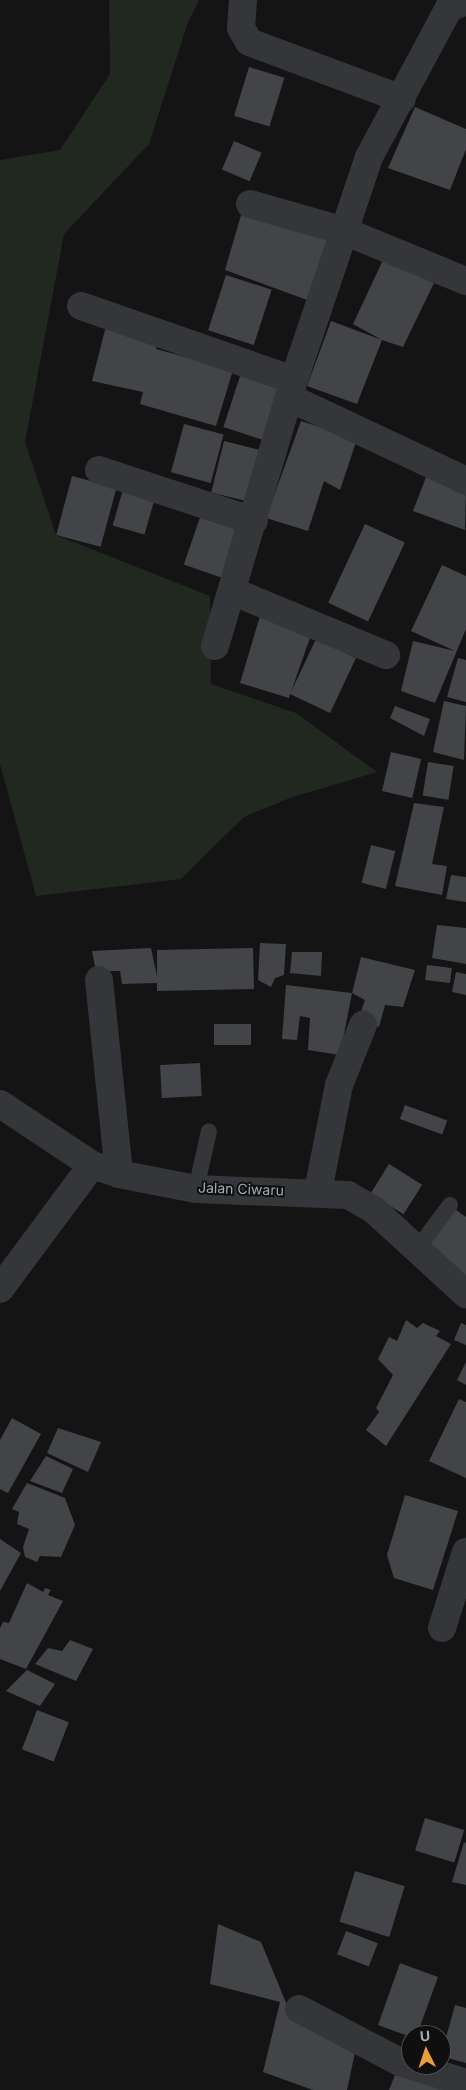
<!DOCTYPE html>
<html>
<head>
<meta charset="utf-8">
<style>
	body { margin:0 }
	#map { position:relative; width:466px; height:2090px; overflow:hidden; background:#141415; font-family:Inter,sans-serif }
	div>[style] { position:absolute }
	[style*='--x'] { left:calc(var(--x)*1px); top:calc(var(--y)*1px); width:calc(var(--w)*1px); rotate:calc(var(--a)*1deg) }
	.green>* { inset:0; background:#202820 }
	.building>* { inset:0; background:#434448; transform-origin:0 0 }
	.lane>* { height:16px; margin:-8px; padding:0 8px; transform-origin:8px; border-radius:8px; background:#35363a }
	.street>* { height:28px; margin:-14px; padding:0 14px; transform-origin:14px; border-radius:14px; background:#35363a }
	span { translate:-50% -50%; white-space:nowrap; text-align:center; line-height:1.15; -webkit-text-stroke:4px #0f0f10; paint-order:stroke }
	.street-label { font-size:14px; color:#a6acb5 }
	.north { position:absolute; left:401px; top:2025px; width:50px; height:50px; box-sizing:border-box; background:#0f0f10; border:1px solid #4b4e52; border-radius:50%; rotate:356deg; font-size:14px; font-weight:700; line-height:20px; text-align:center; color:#a6acb5 }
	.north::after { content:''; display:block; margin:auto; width:18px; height:22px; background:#e79e3a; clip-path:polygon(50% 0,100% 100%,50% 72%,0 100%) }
</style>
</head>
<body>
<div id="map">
	<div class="green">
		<i style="clip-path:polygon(109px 0,199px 0,188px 22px,149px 144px,64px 234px,25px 442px,56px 535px,210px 596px,211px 684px,296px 713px,377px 772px,290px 798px,244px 817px,181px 879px,36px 896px,0 764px,0 160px,60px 150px,110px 74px)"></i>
	</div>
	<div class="building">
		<i style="left:249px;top:67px;width:37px;height:51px;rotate:17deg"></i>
		<i style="clip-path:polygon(415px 107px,466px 129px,466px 149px,450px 190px,388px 168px)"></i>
		<i style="left:234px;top:141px;width:30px;height:31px;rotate:23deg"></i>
		<i style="clip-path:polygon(241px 215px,331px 241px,307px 300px,225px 270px)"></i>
		<i style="clip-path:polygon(383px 260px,434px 283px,403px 347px,382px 340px,357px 404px,307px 386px,331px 321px,382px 340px,353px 324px)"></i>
		<i style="left:226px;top:275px;width:48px;height:58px;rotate:18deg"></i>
		<i style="clip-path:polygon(106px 326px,159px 339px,156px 349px,233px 370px,216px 426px,140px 404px,143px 392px,92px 381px)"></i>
		<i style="left:242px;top:370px;width:42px;height:60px;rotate:18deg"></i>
		<i style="clip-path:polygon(301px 421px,357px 439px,340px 490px,324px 481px,308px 531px,266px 518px)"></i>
		<i style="left:184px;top:424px;width:41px;height:50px;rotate:15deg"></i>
		<i style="left:224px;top:441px;width:38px;height:53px;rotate:14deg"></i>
		<i style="clip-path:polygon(428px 472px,466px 485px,465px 530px,413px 511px)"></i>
		<i style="left:72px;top:476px;width:46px;height:61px;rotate:15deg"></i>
		<i style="left:124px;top:486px;width:33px;height:41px;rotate:16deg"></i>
		<i style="left:204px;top:506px;width:50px;height:62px;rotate:19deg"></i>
		<i style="left:365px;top:524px;width:44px;height:87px;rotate:25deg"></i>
		<i style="clip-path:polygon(442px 565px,466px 576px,466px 629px,435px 703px,401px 691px,413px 641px,455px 651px,411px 631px)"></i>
		<i style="clip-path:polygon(260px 616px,312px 632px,291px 692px,316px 639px,356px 658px,330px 713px,290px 694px,289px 698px,240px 683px)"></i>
		<i style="clip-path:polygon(458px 658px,466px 660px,466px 702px,447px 697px)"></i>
		<i style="clip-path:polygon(444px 701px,466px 706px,464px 760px,433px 752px)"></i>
		<i style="clip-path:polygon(395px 706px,430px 719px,424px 736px,390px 718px)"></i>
		<i style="left:391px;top:752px;width:31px;height:40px;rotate:13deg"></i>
		<i style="left:428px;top:762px;width:26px;height:34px;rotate:9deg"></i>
		<i style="clip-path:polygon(414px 803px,444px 807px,432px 864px,447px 866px,442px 895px,395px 886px)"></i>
		<i style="left:371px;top:845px;width:25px;height:39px;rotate:14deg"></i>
		<i style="clip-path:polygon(451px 875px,466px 877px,466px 902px,446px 899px)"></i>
		<i style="clip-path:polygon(437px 925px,466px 928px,466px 964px,432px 958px)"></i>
		<i style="clip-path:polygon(260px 943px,286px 944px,284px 975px,275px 978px,271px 987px,258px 980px)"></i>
		<i style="clip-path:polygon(151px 948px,157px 976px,157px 950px,253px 948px,254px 989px,157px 991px,157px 983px,122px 984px,120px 971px,96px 971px,92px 951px)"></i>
		<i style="clip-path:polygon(292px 952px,322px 952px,321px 976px,290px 973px)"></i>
		<i style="clip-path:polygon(361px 957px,415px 970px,403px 1007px,385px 1005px,379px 1027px,358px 1020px,365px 1000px,352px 993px)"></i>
		<i style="left:427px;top:965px;width:25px;height:15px;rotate:7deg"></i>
		<i style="clip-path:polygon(456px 972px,466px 974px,466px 995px,452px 992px)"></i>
		<i style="clip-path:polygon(286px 985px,352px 993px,340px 1055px,308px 1050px,310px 1018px,300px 1016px,297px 1040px,282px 1039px)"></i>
		<i style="left:214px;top:1024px;width:37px;height:21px"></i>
		<i style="left:200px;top:1063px;width:33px;height:40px;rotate:87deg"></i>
		<i style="left:405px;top:1105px;width:45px;height:15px;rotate:20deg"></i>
		<i style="left:389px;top:1164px;width:39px;height:35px;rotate:32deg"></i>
		<i style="clip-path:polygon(452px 1207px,466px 1217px,466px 1284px,422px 1246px)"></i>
		<i style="clip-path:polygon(406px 1320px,417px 1328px,423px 1323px,440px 1331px,436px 1336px,451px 1344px,386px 1446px,366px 1430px,379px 1412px,376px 1408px,393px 1375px,378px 1359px,389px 1337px,397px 1341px)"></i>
		<i style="clip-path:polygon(461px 1323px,466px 1325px,466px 1345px,454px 1340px)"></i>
		<i style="clip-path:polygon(466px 1362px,466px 1385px,457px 1380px)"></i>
		<i style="clip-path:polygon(459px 1399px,466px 1402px,466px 1478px,429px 1461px)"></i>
		<i style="clip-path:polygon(12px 1418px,41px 1434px,8px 1493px,0 1489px,0 1440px)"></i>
		<i style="clip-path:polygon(58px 1428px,101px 1442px,88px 1472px,47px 1453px)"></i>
		<i style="clip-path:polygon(46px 1456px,73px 1469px,62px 1493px,30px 1481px)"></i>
		<i style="clip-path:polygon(27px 1483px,65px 1498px,75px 1525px,61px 1557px,40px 1556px,37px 1562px,25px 1557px,23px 1547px,29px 1529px,17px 1524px,19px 1512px,12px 1509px)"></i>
		<i style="clip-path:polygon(405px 1495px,458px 1511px,433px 1590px,394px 1578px,387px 1555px)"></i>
		<i style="clip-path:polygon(0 1539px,21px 1553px,0 1591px)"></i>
		<i style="clip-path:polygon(27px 1583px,43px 1592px,45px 1588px,51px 1590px,48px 1595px,63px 1601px,26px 1669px,0 1659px,0 1628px,3px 1622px,9px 1623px)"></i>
		<i style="clip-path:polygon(70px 1640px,93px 1649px,76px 1681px,35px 1664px,48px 1648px,62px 1651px)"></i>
		<i style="clip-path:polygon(27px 1670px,55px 1684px,40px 1706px,6px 1691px)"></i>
		<i style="left:37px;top:1710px;width:34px;height:42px;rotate:21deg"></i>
		<i style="left:425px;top:1818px;width:41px;height:34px;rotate:17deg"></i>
		<i style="clip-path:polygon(464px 1842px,466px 1843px,466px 1885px,452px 1882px)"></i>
		<i style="left:355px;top:1871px;width:52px;height:53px;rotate:17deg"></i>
		<i style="clip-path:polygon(218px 1924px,261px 1942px,289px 2010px,356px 2048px,347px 2090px,313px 2090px,263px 2072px,280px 2002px,210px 1984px)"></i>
		<i style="left:346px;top:1931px;width:34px;height:25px;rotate:21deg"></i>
		<i style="clip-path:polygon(400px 1963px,438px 1977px,417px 2035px,411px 2037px,378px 2025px)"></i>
		<i style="clip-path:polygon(455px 2005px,466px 2008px,466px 2063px,441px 2056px)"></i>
		<i style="clip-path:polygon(397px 2070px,465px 2090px,389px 2090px)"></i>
	</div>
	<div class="lane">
		<i style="--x:196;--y:1189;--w:59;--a:-77.4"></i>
		<i style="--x:417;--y:1249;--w:55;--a:-53.1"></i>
	</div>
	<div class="street">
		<i style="--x:243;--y:0;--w:28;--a:94"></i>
		<i style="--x:241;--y:28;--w:16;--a:60"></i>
		<i style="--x:249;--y:42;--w:163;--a:20.4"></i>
		<i style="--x:250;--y:204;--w:98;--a:16"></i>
		<i style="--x:344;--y:231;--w:132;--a:22.3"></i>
		<i style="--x:81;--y:306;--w:225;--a:19.2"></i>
		<i style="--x:290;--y:398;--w:195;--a:25.2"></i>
		<i style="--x:99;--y:470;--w:163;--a:18.2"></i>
		<i style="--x:232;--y:591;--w:167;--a:22.6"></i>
		<i style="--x:215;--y:646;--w:277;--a:-73.5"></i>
		<i style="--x:294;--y:380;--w:235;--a:-71.4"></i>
		<i style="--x:369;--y:157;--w:169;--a:-61.8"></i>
		<i style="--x:449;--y:8;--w:18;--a:-22"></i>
		<i style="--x:99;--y:980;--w:195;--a:84.1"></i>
		<i style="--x:0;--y:1104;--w:110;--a:33.5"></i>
		<i style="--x:92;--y:1165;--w:28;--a:18"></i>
		<i style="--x:119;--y:1174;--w:78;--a:11"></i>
		<i style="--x:196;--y:1189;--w:152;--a:2.3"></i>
		<i style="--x:348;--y:1195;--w:30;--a:30"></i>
		<i style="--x:374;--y:1210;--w:125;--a:42.4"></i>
		<i style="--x:318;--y:1191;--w:108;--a:-78.8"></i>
		<i style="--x:339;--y:1085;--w:65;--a:-68.2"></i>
		<i style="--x:0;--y:1289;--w:154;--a:-53.4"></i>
		<i style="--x:442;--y:1628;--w:80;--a:-72.5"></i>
		<i style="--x:299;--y:2009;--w:114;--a:27.7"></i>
		<i style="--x:400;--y:2062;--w:69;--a:17.7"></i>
	</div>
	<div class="street-label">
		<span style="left:241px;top:1189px;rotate:2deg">Jalan Ciwaru</span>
	</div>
	<div class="north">U</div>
</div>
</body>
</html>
